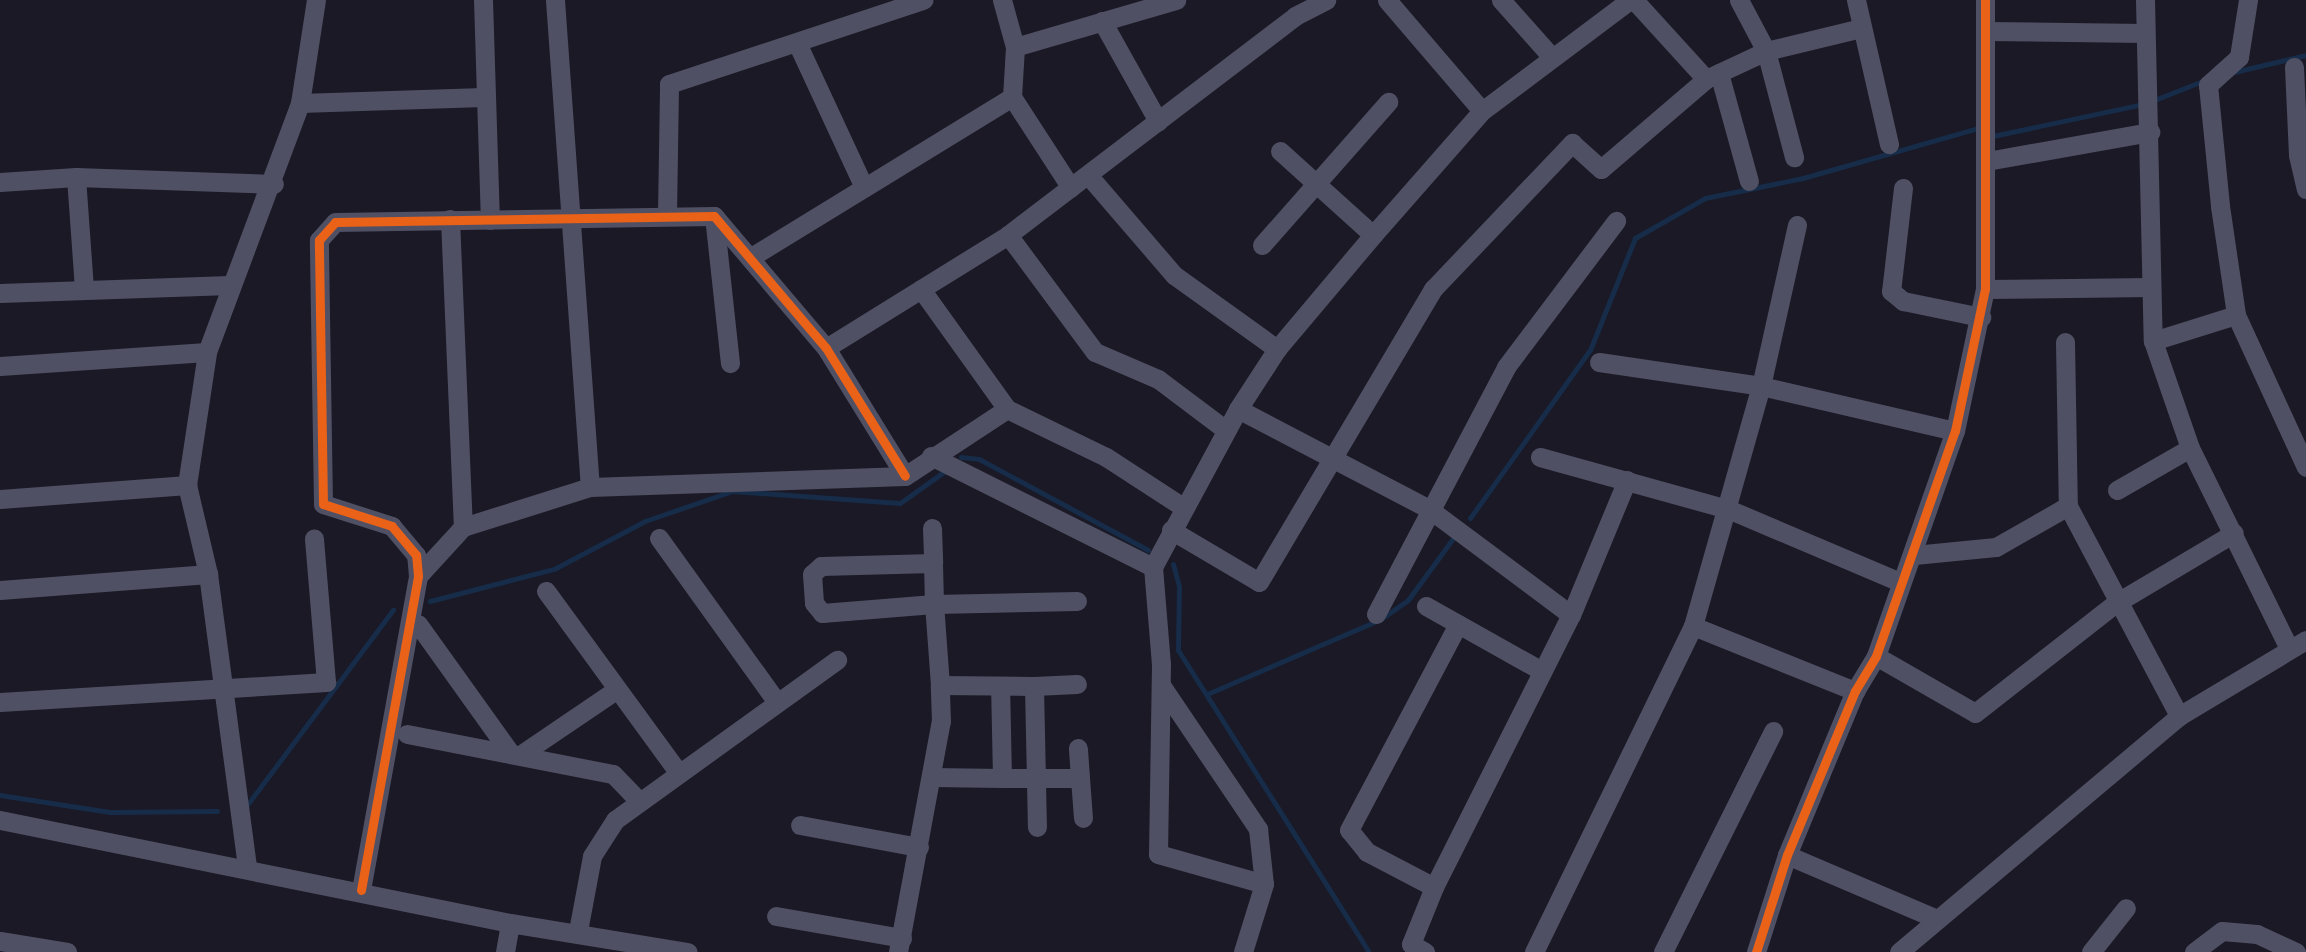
<!DOCTYPE html>
<html>
<head>
<meta charset="utf-8">
<style>
	body { margin:0 }
	#map { position:relative; width:2306px; height:952px; overflow:hidden; background:#1a1925; font-family:Jost,sans-serif }
	div>[style] { position:absolute }
	[style*='--x'] { left:calc(var(--x)*1px); top:calc(var(--y)*1px); width:calc(var(--w)*1px); rotate:calc(var(--a)*1deg) }
	.stream>* { height:5px; margin:-2.5px; padding:0 2.5px; transform-origin:2.5px; border-radius:2.5px; background:#162c49 }
	.street>* { height:19px; margin:-9.5px; padding:0 9.5px; transform-origin:9.5px; border-radius:9.5px; background:#505065 }
	.cycleway>* { height:9px; margin:-4.5px; padding:0 4.5px; transform-origin:4.5px; border-radius:4.5px; background:#ea6118 }
	span { translate:-50% -50%; white-space:nowrap; text-align:center; line-height:1.15; -webkit-text-stroke:5px #17142a; paint-order:stroke }
</style>
</head>
<body>
<div id="map">
	<div class="stream">
		<i style="--x:2234;--y:72;--w:74;--a:-13.3"></i>
		<i style="--x:2152;--y:101;--w:57;--a:-21.6"></i>
		<i style="--x:1988;--y:137;--w:158;--a:-12"></i>
		<i style="--x:961;--y:457;--w:18;--a:6"></i>
		<i style="--x:979;--y:459;--w:192;--a:28.3"></i>
		<i style="--x:1470;--y:518;--w:206;--a:-54.5"></i>
		<i style="--x:1590;--y:350;--w:121;--a:-68.1"></i>
		<i style="--x:1635;--y:238;--w:81;--a:-29.7"></i>
		<i style="--x:1705;--y:198;--w:100;--a:-11.5"></i>
		<i style="--x:1803;--y:178;--w:179;--a:-15.9"></i>
		<i style="--x:1173;--y:564;--w:23;--a:75"></i>
		<i style="--x:1179;--y:586;--w:64;--a:90.9"></i>
		<i style="--x:1178;--y:650;--w:357;--a:57.7"></i>
		<i style="--x:430;--y:601;--w:128;--a:-14.5"></i>
		<i style="--x:554;--y:569;--w:103;--a:-27.8"></i>
		<i style="--x:645;--y:521;--w:92;--a:-19"></i>
		<i style="--x:732;--y:491;--w:168;--a:4.1"></i>
		<i style="--x:900;--y:503;--w:55;--a:-35.4"></i>
		<i style="--x:1207;--y:694;--w:189;--a:-23.3"></i>
		<i style="--x:1381;--y:619;--w:33;--a:-35"></i>
		<i style="--x:1408;--y:600;--w:78;--a:-53.9"></i>
		<i style="--x:0;--y:795;--w:111;--a:8.8"></i>
		<i style="--x:110;--y:812;--w:107;--a:-0.5"></i>
		<i style="--x:247;--y:805;--w:244;--a:-53.2"></i>
	</div>
	<div class="street">
		<i style="--x:483;--y:0;--w:220;--a:88.2"></i>
		<i style="--x:555;--y:0;--w:488;--a:85.9"></i>
		<i style="--x:1002;--y:0;--w:49;--a:74.5"></i>
		<i style="--x:1015;--y:47;--w:50;--a:93.4"></i>
		<i style="--x:1012;--y:97;--w:108;--a:57"></i>
		<i style="--x:1387;--y:0;--w:146;--a:49.4"></i>
		<i style="--x:1501;--y:0;--w:74;--a:48.3"></i>
		<i style="--x:1634;--y:0;--w:107;--a:47.7"></i>
		<i style="--x:1739;--y:0;--w:58;--a:62.1"></i>
		<i style="--x:1766;--y:51;--w:110;--a:75.2"></i>
		<i style="--x:1856;--y:0;--w:148;--a:77.1"></i>
		<i style="--x:2145;--y:0;--w:341;--a:88.7"></i>
		<i style="--x:2153;--y:341;--w:113;--a:70.9"></i>
		<i style="--x:2190;--y:448;--w:223;--a:63.7"></i>
		<i style="--x:2248;--y:0;--w:58;--a:99"></i>
		<i style="--x:2239;--y:57;--w:42;--a:137.9"></i>
		<i style="--x:2208;--y:85;--w:122;--a:84.3"></i>
		<i style="--x:2220;--y:206;--w:110;--a:81.6"></i>
		<i style="--x:2236;--y:315;--w:167;--a:65.3"></i>
		<i style="--x:1102;--y:21;--w:115;--a:60.8"></i>
		<i style="--x:1986;--y:31;--w:158;--a:0.7"></i>
		<i style="--x:798;--y:45;--w:157;--a:65.1"></i>
		<i style="--x:1015;--y:47;--w:168;--a:-16.3"></i>
		<i style="--x:2294;--y:67;--w:88;--a:87.4"></i>
		<i style="--x:2298;--y:155;--w:35;--a:77"></i>
		<i style="--x:1719;--y:73;--w:112;--a:74.5"></i>
		<i style="--x:300;--y:103;--w:183;--a:-1.9"></i>
		<i style="--x:1280;--y:151;--w:125;--a:42.1"></i>
		<i style="--x:1987;--y:161;--w:166;--a:-10.1"></i>
		<i style="--x:1088;--y:175;--w:132;--a:49.3"></i>
		<i style="--x:1174;--y:275;--w:127;--a:35.7"></i>
		<i style="--x:76;--y:177;--w:112;--a:85.9"></i>
		<i style="--x:0;--y:182;--w:76;--a:-3.8"></i>
		<i style="--x:76;--y:177;--w:198;--a:2"></i>
		<i style="--x:1903;--y:188;--w:104;--a:96.6"></i>
		<i style="--x:1891;--y:291;--w:16;--a:40"></i>
		<i style="--x:1903;--y:301;--w:80;--a:11.6"></i>
		<i style="--x:667;--y:215;--w:131;--a:-89.1"></i>
		<i style="--x:669;--y:84;--w:268;--a:-18.3"></i>
		<i style="--x:714;--y:216;--w:148;--a:83.8"></i>
		<i style="--x:450;--y:219;--w:308;--a:87.6"></i>
		<i style="--x:1008;--y:235;--w:146;--a:53.4"></i>
		<i style="--x:1095;--y:352;--w:69;--a:23.2"></i>
		<i style="--x:1158;--y:379;--w:85;--a:36.9"></i>
		<i style="--x:1262;--y:245;--w:191;--a:-48.6"></i>
		<i style="--x:751;--y:257;--w:306;--a:-31.5"></i>
		<i style="--x:921;--y:289;--w:148;--a:54.4"></i>
		<i style="--x:1007;--y:409;--w:110;--a:25.9"></i>
		<i style="--x:1106;--y:457;--w:92;--a:33"></i>
		<i style="--x:1985;--y:289;--w:166;--a:-0.7"></i>
		<i style="--x:0;--y:293;--w:230;--a:-2"></i>
		<i style="--x:2153;--y:341;--w:87;--a:-17.4"></i>
		<i style="--x:2065;--y:342;--w:164;--a:89"></i>
		<i style="--x:2068;--y:506;--w:238;--a:62.1"></i>
		<i style="--x:826;--y:348;--w:214;--a:-31.8"></i>
		<i style="--x:1008;--y:235;--w:361;--a:-37.3"></i>
		<i style="--x:1295;--y:16;--w:35;--a:-27"></i>
		<i style="--x:1599;--y:362;--w:164;--a:8.4"></i>
		<i style="--x:1761;--y:386;--w:199;--a:13.1"></i>
		<i style="--x:0;--y:366;--w:207;--a:-3.9"></i>
		<i style="--x:1238;--y:409;--w:216;--a:27.6"></i>
		<i style="--x:1429;--y:509;--w:177;--a:36.7"></i>
		<i style="--x:931;--y:456;--w:248;--a:26.6"></i>
		<i style="--x:1153;--y:567;--w:97;--a:85.3"></i>
		<i style="--x:1161;--y:664;--w:190;--a:90.9"></i>
		<i style="--x:1158;--y:854;--w:110;--a:15.8"></i>
		<i style="--x:1540;--y:457;--w:195;--a:15.5"></i>
		<i style="--x:1728;--y:509;--w:185;--a:23"></i>
		<i style="--x:187;--y:485;--w:134;--a:-81.4"></i>
		<i style="--x:207;--y:352;--w:266;--a:-69.5"></i>
		<i style="--x:300;--y:103;--w:104;--a:-81.2"></i>
		<i style="--x:2117;--y:490;--w:84;--a:-29.9"></i>
		<i style="--x:0;--y:499;--w:188;--a:-4.3"></i>
		<i style="--x:187;--y:485;--w:91;--a:76.7"></i>
		<i style="--x:208;--y:574;--w:297;--a:82.4"></i>
		<i style="--x:932;--y:528;--w:35;--a:88"></i>
		<i style="--x:1171;--y:530;--w:102;--a:30.6"></i>
		<i style="--x:1259;--y:582;--w:341;--a:-59.3"></i>
		<i style="--x:1433;--y:289;--w:202;--a:-46.4"></i>
		<i style="--x:1572;--y:143;--w:39;--a:42"></i>
		<i style="--x:1601;--y:169;--w:138;--a:-40.6"></i>
		<i style="--x:1706;--y:79;--w:66;--a:-25"></i>
		<i style="--x:1766;--y:51;--w:98;--a:-13.6"></i>
		<i style="--x:659;--y:538;--w:201;--a:54.3"></i>
		<i style="--x:1914;--y:555;--w:82;--a:-5.6"></i>
		<i style="--x:1996;--y:547;--w:83;--a:-29.7"></i>
		<i style="--x:1153;--y:567;--w:179;--a:-61.7"></i>
		<i style="--x:1238;--y:409;--w:72;--a:-57"></i>
		<i style="--x:1277;--y:349;--w:149;--a:-49.9"></i>
		<i style="--x:1373;--y:235;--w:165;--a:-48.7"></i>
		<i style="--x:1482;--y:111;--w:185;--a:-36.9"></i>
		<i style="--x:418;--y:576;--w:67;--a:-47.4"></i>
		<i style="--x:463;--y:527;--w:133;--a:-17.5"></i>
		<i style="--x:590;--y:487;--w:315;--a:-2"></i>
		<i style="--x:905;--y:476;--w:122;--a:-33.3"></i>
		<i style="--x:0;--y:590;--w:209;--a:-4.4"></i>
		<i style="--x:546;--y:591;--w:224;--a:53.9"></i>
		<i style="--x:1426;--y:606;--w:133;--a:29.3"></i>
		<i style="--x:1376;--y:614;--w:279;--a:-62.2"></i>
		<i style="--x:1506;--y:367;--w:183;--a:-53"></i>
		<i style="--x:418;--y:624;--w:160;--a:54.4"></i>
		<i style="--x:1693;--y:626;--w:175;--a:21.9"></i>
		<i style="--x:1876;--y:656;--w:114;--a:29.9"></i>
		<i style="--x:1975;--y:713;--w:179;--a:-38"></i>
		<i style="--x:2116;--y:603;--w:137;--a:-30.7"></i>
		<i style="--x:940;--y:685;--w:94;--a:0.6"></i>
		<i style="--x:1034;--y:686;--w:141;--a:88.8"></i>
		<i style="--x:1161;--y:685;--w:174;--a:56"></i>
		<i style="--x:1258;--y:829;--w:55;--a:83.8"></i>
		<i style="--x:1264;--y:884;--w:71;--a:107.2"></i>
		<i style="--x:1034;--y:686;--w:43;--a:-2.7"></i>
		<i style="--x:0;--y:702;--w:327;--a:-3.5"></i>
		<i style="--x:326;--y:682;--w:144;--a:-94.8"></i>
		<i style="--x:407;--y:734;--w:210;--a:11"></i>
		<i style="--x:613;--y:774;--w:37;--a:46"></i>
		<i style="--x:520;--y:755;--w:116;--a:-34.1"></i>
		<i style="--x:931;--y:777;--w:71;--a:0.8"></i>
		<i style="--x:1002;--y:778;--w:92;--a:-91.2"></i>
		<i style="--x:1002;--y:778;--w:78;--a:0"></i>
		<i style="--x:1080;--y:778;--w:30;--a:-94"></i>
		<i style="--x:1080;--y:778;--w:40;--a:85.7"></i>
		<i style="--x:0;--y:820;--w:520;--a:11.42"></i>
		<i style="--x:510;--y:923;--w:180;--a:9.3"></i>
		<i style="--x:800;--y:825;--w:121;--a:10.5"></i>
		<i style="--x:1787;--y:855;--w:163;--a:23.1"></i>
		<i style="--x:1434;--y:887;--w:76;--a:-152.4"></i>
		<i style="--x:1367;--y:852;--w:28;--a:-129"></i>
		<i style="--x:1349;--y:830;--w:233;--a:-62.1"></i>
		<i style="--x:361;--y:890;--w:319;--a:-79.7"></i>
		<i style="--x:418;--y:576;--w:21;--a:-95"></i>
		<i style="--x:416;--y:555;--w:38;--a:-130"></i>
		<i style="--x:392;--y:526;--w:72;--a:-162.3"></i>
		<i style="--x:323;--y:504;--w:264;--a:-90.9"></i>
		<i style="--x:319;--y:240;--w:24;--a:-48"></i>
		<i style="--x:335;--y:222;--w:379;--a:-0.9"></i>
		<i style="--x:714;--y:216;--w:173;--a:49.7"></i>
		<i style="--x:826;--y:348;--w:150;--a:58.3"></i>
		<i style="--x:776;--y:916;--w:128;--a:9.9"></i>
		<i style="--x:578;--y:931;--w:76;--a:-79.4"></i>
		<i style="--x:592;--y:856;--w:43;--a:-57.4"></i>
		<i style="--x:615;--y:820;--w:274;--a:-35.8"></i>
		<i style="--x:0;--y:941;--w:68;--a:9.3"></i>
		<i style="--x:505;--y:952;--w:29;--a:-80"></i>
		<i style="--x:898;--y:952;--w:235;--a:-79.5"></i>
		<i style="--x:941;--y:721;--w:36;--a:-92"></i>
		<i style="--x:940;--y:685;--w:81;--a:-94.2"></i>
		<i style="--x:934;--y:604;--w:41;--a:-91.4"></i>
		<i style="--x:933;--y:563;--w:112;--a:178.5"></i>
		<i style="--x:821;--y:566;--w:12;--a:138"></i>
		<i style="--x:812;--y:574;--w:29;--a:86"></i>
		<i style="--x:814;--y:603;--w:13;--a:51"></i>
		<i style="--x:822;--y:613;--w:112;--a:-4.6"></i>
		<i style="--x:934;--y:604;--w:143;--a:-1.2"></i>
		<i style="--x:1425;--y:952;--w:16;--a:-150"></i>
		<i style="--x:1411;--y:944;--w:61;--a:-68"></i>
		<i style="--x:1434;--y:887;--w:305;--a:-63.3"></i>
		<i style="--x:1571;--y:615;--w:146;--a:-67.5"></i>
		<i style="--x:1534;--y:952;--w:363;--a:-64"></i>
		<i style="--x:1693;--y:626;--w:249;--a:-74.2"></i>
		<i style="--x:1761;--y:386;--w:165;--a:-77.4"></i>
		<i style="--x:1663;--y:952;--w:247;--a:-63.5"></i>
		<i style="--x:1756;--y:952;--w:102;--a:-72.3"></i>
		<i style="--x:1787;--y:855;--w:178;--a:-67.5"></i>
		<i style="--x:1855;--y:691;--w:41;--a:-59"></i>
		<i style="--x:1876;--y:656;--w:238;--a:-70.7"></i>
		<i style="--x:1955;--y:431;--w:145;--a:-78.1"></i>
		<i style="--x:1985;--y:289;--w:289;--a:-90"></i>
		<i style="--x:1899;--y:952;--w:366;--a:-40.1"></i>
		<i style="--x:2179;--y:716;--w:148;--a:-30.9"></i>
		<i style="--x:2091;--y:952;--w:56;--a:-51.5"></i>
		<i style="--x:2194;--y:952;--w:35;--a:-37"></i>
		<i style="--x:2222;--y:931;--w:35;--a:5"></i>
		<i style="--x:2257;--y:934;--w:43;--a:24.8"></i>
	</div>
	<div class="cycleway">
		<i style="--x:361;--y:890;--w:319;--a:-79.7"></i>
		<i style="--x:418;--y:576;--w:21;--a:-95"></i>
		<i style="--x:416;--y:555;--w:38;--a:-130"></i>
		<i style="--x:392;--y:526;--w:72;--a:-162.3"></i>
		<i style="--x:323;--y:504;--w:264;--a:-90.9"></i>
		<i style="--x:319;--y:240;--w:24;--a:-48"></i>
		<i style="--x:335;--y:222;--w:379;--a:-0.9"></i>
		<i style="--x:714;--y:216;--w:173;--a:49.7"></i>
		<i style="--x:826;--y:348;--w:150;--a:58.3"></i>
		<i style="--x:1756;--y:952;--w:102;--a:-72.3"></i>
		<i style="--x:1787;--y:855;--w:178;--a:-67.5"></i>
		<i style="--x:1855;--y:691;--w:41;--a:-59"></i>
		<i style="--x:1876;--y:656;--w:238;--a:-70.7"></i>
		<i style="--x:1955;--y:431;--w:145;--a:-78.1"></i>
		<i style="--x:1985;--y:289;--w:289;--a:-90"></i>
	</div>
</div>
</body>
</html>
